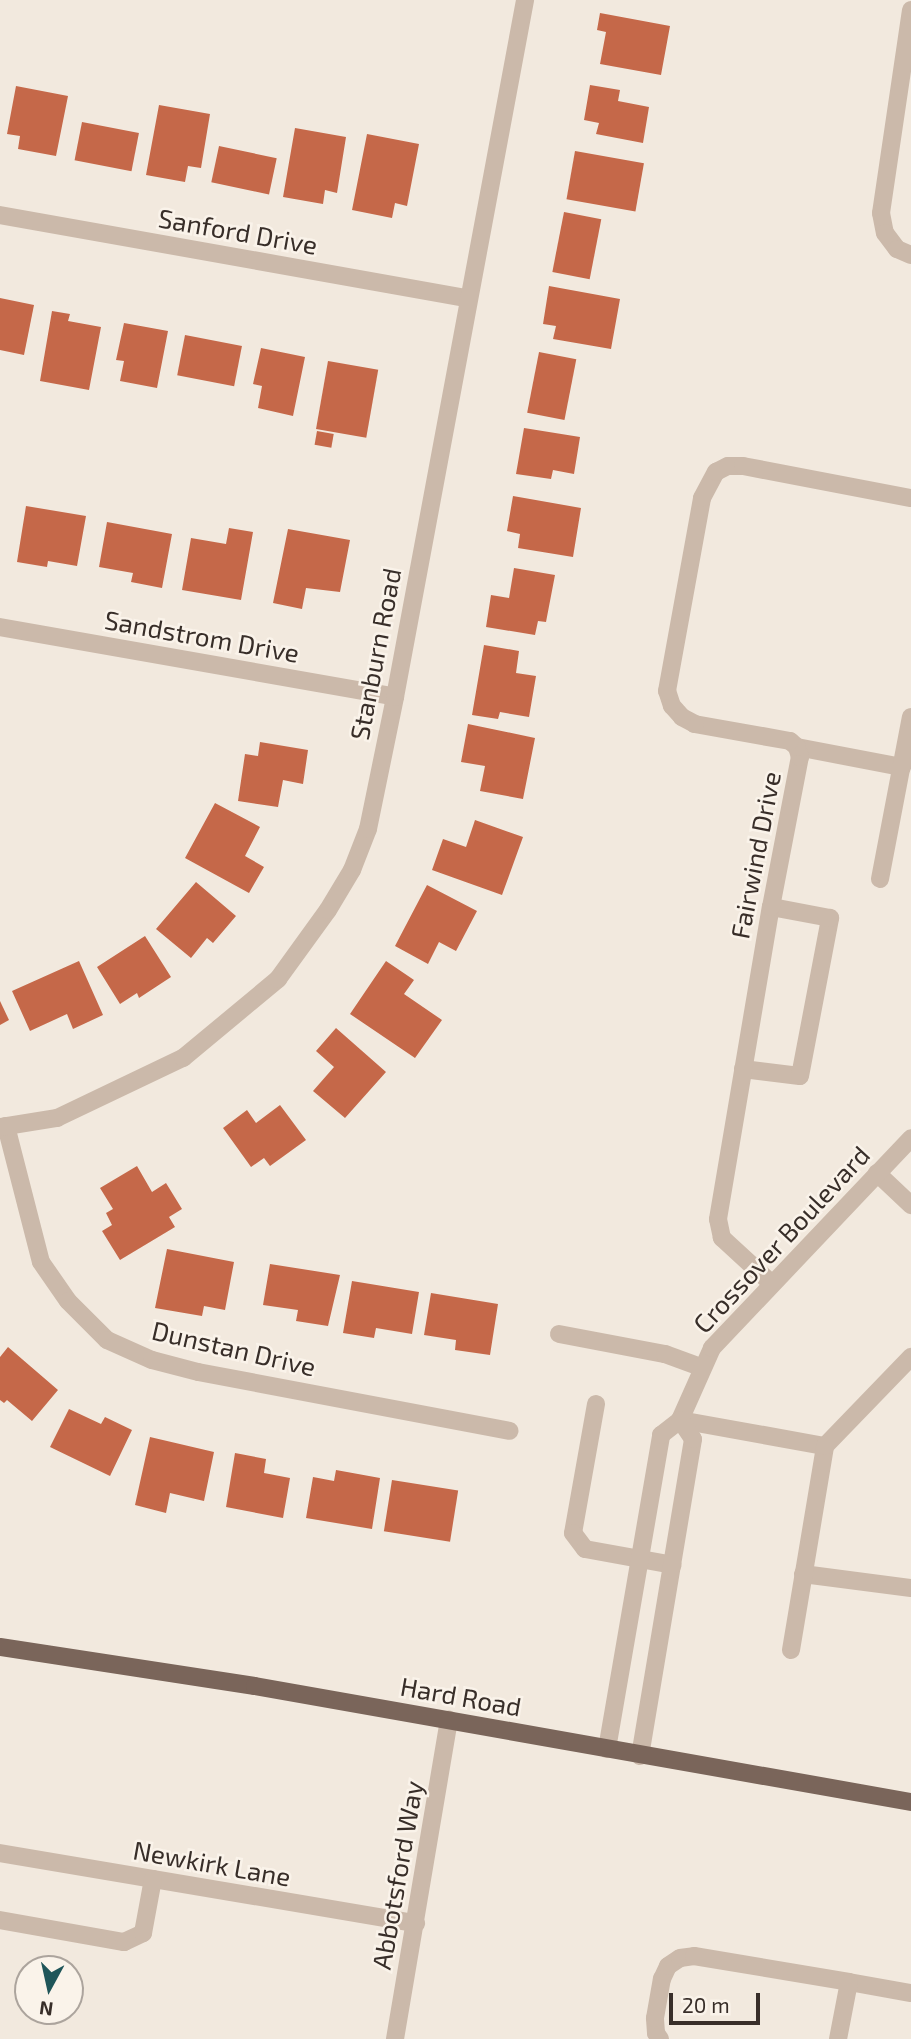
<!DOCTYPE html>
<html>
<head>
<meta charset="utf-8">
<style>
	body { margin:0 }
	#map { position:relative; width:911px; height:2039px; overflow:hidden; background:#f2e9de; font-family:"Exo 2",sans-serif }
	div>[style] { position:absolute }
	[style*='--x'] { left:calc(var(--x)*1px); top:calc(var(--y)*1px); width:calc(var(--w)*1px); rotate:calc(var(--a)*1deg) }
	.building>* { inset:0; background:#c56849; transform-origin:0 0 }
	.minor>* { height:18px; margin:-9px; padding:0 9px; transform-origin:9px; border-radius:9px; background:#cbb9aa }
	.major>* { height:18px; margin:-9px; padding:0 9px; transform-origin:9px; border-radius:9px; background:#7a655a }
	span { translate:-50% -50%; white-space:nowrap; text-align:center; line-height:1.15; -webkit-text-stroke:5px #faf3ea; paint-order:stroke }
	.street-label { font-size:26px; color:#382e29 }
	.north { position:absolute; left:14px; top:1955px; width:70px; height:70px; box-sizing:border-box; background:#faf3ea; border:2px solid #aca49d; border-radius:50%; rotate:188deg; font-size:19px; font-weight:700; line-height:28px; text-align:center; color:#382e29 }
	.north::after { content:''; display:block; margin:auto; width:24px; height:32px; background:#1f5559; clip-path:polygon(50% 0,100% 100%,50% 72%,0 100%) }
	.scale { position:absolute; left:669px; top:1993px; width:91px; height:32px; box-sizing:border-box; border:4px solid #382e29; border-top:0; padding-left:9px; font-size:21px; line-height:24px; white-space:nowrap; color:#382e29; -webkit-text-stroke:5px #faf3ea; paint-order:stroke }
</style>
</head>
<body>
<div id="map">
	<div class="building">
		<i style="clip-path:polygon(600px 13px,670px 26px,661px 75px,600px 64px,606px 32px,597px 30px)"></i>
		<i style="clip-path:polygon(590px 85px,620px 90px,618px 101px,649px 107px,643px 143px,596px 134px,599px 123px,584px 120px)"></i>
		<i style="clip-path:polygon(16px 86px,68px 96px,56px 156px,18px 149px,20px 136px,7px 134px)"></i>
		<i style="clip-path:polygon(159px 105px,210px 114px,201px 168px,188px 166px,185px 182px,146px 175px)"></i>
		<i style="left:82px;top:122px;width:58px;height:39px;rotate:11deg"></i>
		<i style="clip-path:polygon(295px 128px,346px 137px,337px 193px,325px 190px,323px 204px,283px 197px)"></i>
		<i style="clip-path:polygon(367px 134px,419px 144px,407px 206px,395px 203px,392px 218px,352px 210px)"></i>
		<i style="left:219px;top:146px;width:59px;height:37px;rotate:12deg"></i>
		<i style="left:575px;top:151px;width:70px;height:49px;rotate:10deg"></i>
		<i style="left:564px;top:212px;width:38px;height:61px;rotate:11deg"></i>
		<i style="clip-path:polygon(549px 286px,620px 299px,611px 349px,553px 339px,556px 326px,543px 324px)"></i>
		<i style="clip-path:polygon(0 298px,34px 305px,24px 355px,0 350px)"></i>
		<i style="clip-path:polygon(52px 311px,70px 314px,68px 321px,101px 327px,89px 390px,40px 381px)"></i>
		<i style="clip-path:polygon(124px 323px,168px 331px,157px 388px,120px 381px,124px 361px,116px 360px)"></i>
		<i style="left:185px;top:335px;width:58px;height:41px;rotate:11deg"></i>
		<i style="clip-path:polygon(261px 348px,305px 357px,293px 416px,258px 408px,262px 386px,253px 384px)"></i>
		<i style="left:539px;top:352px;width:38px;height:62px;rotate:11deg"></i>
		<i style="left:328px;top:361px;width:51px;height:69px;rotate:10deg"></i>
		<i style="clip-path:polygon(524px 428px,580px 437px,574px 474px,553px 470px,551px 479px,516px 474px)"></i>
		<i style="left:317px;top:431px;width:17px;height:14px;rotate:10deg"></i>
		<i style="clip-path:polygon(513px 496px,581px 508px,573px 557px,518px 548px,520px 534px,507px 531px)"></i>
		<i style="clip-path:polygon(26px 506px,86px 516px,77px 566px,48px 561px,47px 567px,17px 562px)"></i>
		<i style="clip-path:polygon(107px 522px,172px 534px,162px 588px,131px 582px,133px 573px,99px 567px)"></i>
		<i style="clip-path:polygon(229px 528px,253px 532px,241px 600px,182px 590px,191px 538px,226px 544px)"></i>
		<i style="clip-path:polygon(288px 529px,350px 540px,340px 592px,306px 588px,302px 609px,273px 603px)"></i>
		<i style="clip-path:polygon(514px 568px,555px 575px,546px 622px,538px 621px,535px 635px,486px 627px,491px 595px,509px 598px)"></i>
		<i style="clip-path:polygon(484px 645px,519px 651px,516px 673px,536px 676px,529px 717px,500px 712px,498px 719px,472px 715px)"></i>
		<i style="clip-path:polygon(468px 724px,535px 738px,523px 799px,480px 791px,485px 766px,461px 762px)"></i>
		<i style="clip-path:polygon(260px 742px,308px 750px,303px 784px,283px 780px,278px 807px,238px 801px,245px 754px,258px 756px)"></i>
		<i style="clip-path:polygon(215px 803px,260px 827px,245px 856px,264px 867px,249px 893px,185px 858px)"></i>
		<i style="clip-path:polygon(475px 820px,523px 837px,502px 895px,432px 870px,443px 839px,466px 847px)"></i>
		<i style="clip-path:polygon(196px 882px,236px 916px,213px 943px,207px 938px,191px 958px,156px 929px)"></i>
		<i style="clip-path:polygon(427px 885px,477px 911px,456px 951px,439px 942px,428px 964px,395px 946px)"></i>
		<i style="clip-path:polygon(145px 936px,171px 977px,139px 998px,137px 993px,120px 1004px,97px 967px)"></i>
		<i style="clip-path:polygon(79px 961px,103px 1015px,73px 1029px,67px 1014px,30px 1031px,12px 991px)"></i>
		<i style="clip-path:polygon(386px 961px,414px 980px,404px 994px,442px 1020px,415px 1058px,350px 1014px)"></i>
		<i style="clip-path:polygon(0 1001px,9px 1020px,0 1025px)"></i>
		<i style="clip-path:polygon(336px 1028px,386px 1072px,345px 1118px,313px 1091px,334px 1067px,316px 1051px)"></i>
		<i style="clip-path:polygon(280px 1105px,306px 1140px,270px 1166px,264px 1158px,251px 1167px,223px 1128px,247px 1110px,256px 1123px)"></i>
		<i style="clip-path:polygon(137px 1166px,152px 1192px,166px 1183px,182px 1209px,169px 1217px,175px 1227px,120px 1260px,102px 1231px,112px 1225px,106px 1213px,113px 1209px,100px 1188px)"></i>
		<i style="clip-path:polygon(167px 1249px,234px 1262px,225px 1310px,204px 1306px,202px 1316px,155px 1308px)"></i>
		<i style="clip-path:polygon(270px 1264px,340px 1275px,328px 1326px,296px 1321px,298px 1310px,263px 1305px)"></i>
		<i style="clip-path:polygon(352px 1281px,419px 1292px,412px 1334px,376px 1328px,374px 1338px,343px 1333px)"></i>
		<i style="clip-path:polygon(431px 1293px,498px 1304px,490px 1355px,455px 1350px,456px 1340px,424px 1335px)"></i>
		<i style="clip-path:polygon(8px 1347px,58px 1390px,32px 1421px,7px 1400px,4px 1403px,0 1400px,0 1357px)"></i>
		<i style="clip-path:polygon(69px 1409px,101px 1424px,105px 1417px,132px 1430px,110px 1476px,50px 1447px)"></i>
		<i style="clip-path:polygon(150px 1437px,214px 1452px,204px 1501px,170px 1493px,166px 1513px,135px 1505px)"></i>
		<i style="clip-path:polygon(235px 1453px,266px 1459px,264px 1473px,290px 1478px,283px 1518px,226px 1507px)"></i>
		<i style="clip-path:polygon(336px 1470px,380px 1478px,372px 1529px,306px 1518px,313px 1477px,334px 1481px)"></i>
		<i style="left:392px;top:1480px;width:67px;height:52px;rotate:9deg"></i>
	</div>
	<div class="minor">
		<i style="--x:911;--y:10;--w:205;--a:98.4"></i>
		<i style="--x:881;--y:213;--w:20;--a:79"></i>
		<i style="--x:885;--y:233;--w:20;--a:53"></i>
		<i style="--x:897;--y:249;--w:15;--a:23"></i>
		<i style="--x:0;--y:215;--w:475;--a:10.1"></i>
		<i style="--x:0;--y:627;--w:401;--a:10"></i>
		<i style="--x:797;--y:747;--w:107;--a:10.8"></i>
		<i style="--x:880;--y:879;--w:165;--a:-79.2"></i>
		<i style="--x:743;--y:1069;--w:57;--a:7"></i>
		<i style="--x:800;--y:1076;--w:161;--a:-79.2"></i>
		<i style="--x:830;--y:918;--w:60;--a:-169.4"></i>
		<i style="--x:6;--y:1126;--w:140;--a:75.6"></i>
		<i style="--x:41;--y:1262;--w:47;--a:55.3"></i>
		<i style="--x:68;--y:1301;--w:55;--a:45"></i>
		<i style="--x:107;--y:1340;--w:49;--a:24"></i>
		<i style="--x:152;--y:1360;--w:48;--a:14.6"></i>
		<i style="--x:198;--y:1372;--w:317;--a:10.7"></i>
		<i style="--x:0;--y:1127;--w:58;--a:-9"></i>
		<i style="--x:57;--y:1118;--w:140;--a:-25.5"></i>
		<i style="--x:183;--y:1058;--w:124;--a:-39.7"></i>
		<i style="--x:278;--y:979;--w:85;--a:-54.1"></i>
		<i style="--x:328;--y:910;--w:47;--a:-59"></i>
		<i style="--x:352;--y:870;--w:44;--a:-68.7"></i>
		<i style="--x:368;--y:829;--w:135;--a:-78.4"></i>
		<i style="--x:395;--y:697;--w:709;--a:-79.43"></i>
		<i style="--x:877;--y:1173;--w:47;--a:43.3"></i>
		<i style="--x:771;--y:1283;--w:67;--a:-137.4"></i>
		<i style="--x:722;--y:1238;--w:19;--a:-102"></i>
		<i style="--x:718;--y:1219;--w:316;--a:-80.4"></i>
		<i style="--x:771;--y:907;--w:153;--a:-79.1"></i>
		<i style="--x:800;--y:757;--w:10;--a:-107"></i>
		<i style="--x:797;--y:747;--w:9;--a:-139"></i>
		<i style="--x:790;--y:741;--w:97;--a:-169.9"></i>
		<i style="--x:695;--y:724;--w:15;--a:-152"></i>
		<i style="--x:682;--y:717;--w:15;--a:-132"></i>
		<i style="--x:672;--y:706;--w:16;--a:-108"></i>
		<i style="--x:667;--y:691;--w:196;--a:-79.7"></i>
		<i style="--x:702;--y:498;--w:30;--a:-62"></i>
		<i style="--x:716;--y:472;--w:13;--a:-27"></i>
		<i style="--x:728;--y:466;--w:15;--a:0"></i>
		<i style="--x:743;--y:466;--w:171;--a:10.8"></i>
		<i style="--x:559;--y:1334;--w:108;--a:10.7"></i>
		<i style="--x:665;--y:1354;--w:40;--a:20.2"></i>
		<i style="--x:596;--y:1404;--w:131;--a:100.1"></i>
		<i style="--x:573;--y:1533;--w:20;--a:53"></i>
		<i style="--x:585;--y:1549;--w:89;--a:10.3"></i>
		<i style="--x:680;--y:1420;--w:147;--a:10.2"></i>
		<i style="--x:803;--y:1574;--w:109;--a:7.4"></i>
		<i style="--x:791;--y:1650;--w:207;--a:-80.5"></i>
		<i style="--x:825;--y:1446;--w:124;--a:-46"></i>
		<i style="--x:607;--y:1749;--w:319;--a:-80.2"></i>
		<i style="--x:661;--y:1435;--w:24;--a:-38"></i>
		<i style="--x:680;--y:1420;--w:79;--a:-66"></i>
		<i style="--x:712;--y:1348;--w:289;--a:-46.5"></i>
		<i style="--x:640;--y:1756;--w:321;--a:-80.5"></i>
		<i style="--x:693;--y:1439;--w:23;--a:-124"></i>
		<i style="--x:0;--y:1853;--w:422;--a:9.6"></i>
		<i style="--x:0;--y:1920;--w:126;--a:10.1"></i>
		<i style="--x:124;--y:1942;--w:21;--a:-25"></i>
		<i style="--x:143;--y:1933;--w:55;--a:-79.5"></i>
		<i style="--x:849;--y:1982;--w:63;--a:10.1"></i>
		<i style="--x:395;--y:2039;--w:324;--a:-80.4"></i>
		<i style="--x:660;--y:2039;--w:7;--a:-124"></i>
		<i style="--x:656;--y:2033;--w:15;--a:-94"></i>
		<i style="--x:655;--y:2018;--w:40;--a:-80"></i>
		<i style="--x:662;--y:1979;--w:14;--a:-65"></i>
		<i style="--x:668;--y:1966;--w:14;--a:-34"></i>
		<i style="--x:680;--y:1958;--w:14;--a:-8"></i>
		<i style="--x:694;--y:1956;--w:157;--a:9.5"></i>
		<i style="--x:849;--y:1982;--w:58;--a:100.9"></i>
	</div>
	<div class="major">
		<i style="--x:0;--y:1647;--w:258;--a:8.7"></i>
		<i style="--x:255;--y:1686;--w:666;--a:10.03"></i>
	</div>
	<div class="street-label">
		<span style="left:238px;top:231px;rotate:10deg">Sanford Drive</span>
		<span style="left:202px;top:636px;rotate:10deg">Sandstrom Drive</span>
		<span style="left:375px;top:654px;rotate:-79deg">Stanburn Road</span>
		<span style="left:755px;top:855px;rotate:-79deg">Fairwind Drive</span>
		<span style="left:781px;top:1239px;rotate:-47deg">Crossover Boulevard</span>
		<span style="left:234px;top:1348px;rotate:13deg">Dunstan Drive</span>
		<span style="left:461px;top:1696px;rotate:10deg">Hard Road</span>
		<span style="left:212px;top:1863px;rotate:10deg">Newkirk Lane</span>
		<span style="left:397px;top:1875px;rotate:-80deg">Abbotsford Way</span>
	</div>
	<div class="north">N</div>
	<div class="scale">20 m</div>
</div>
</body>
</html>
